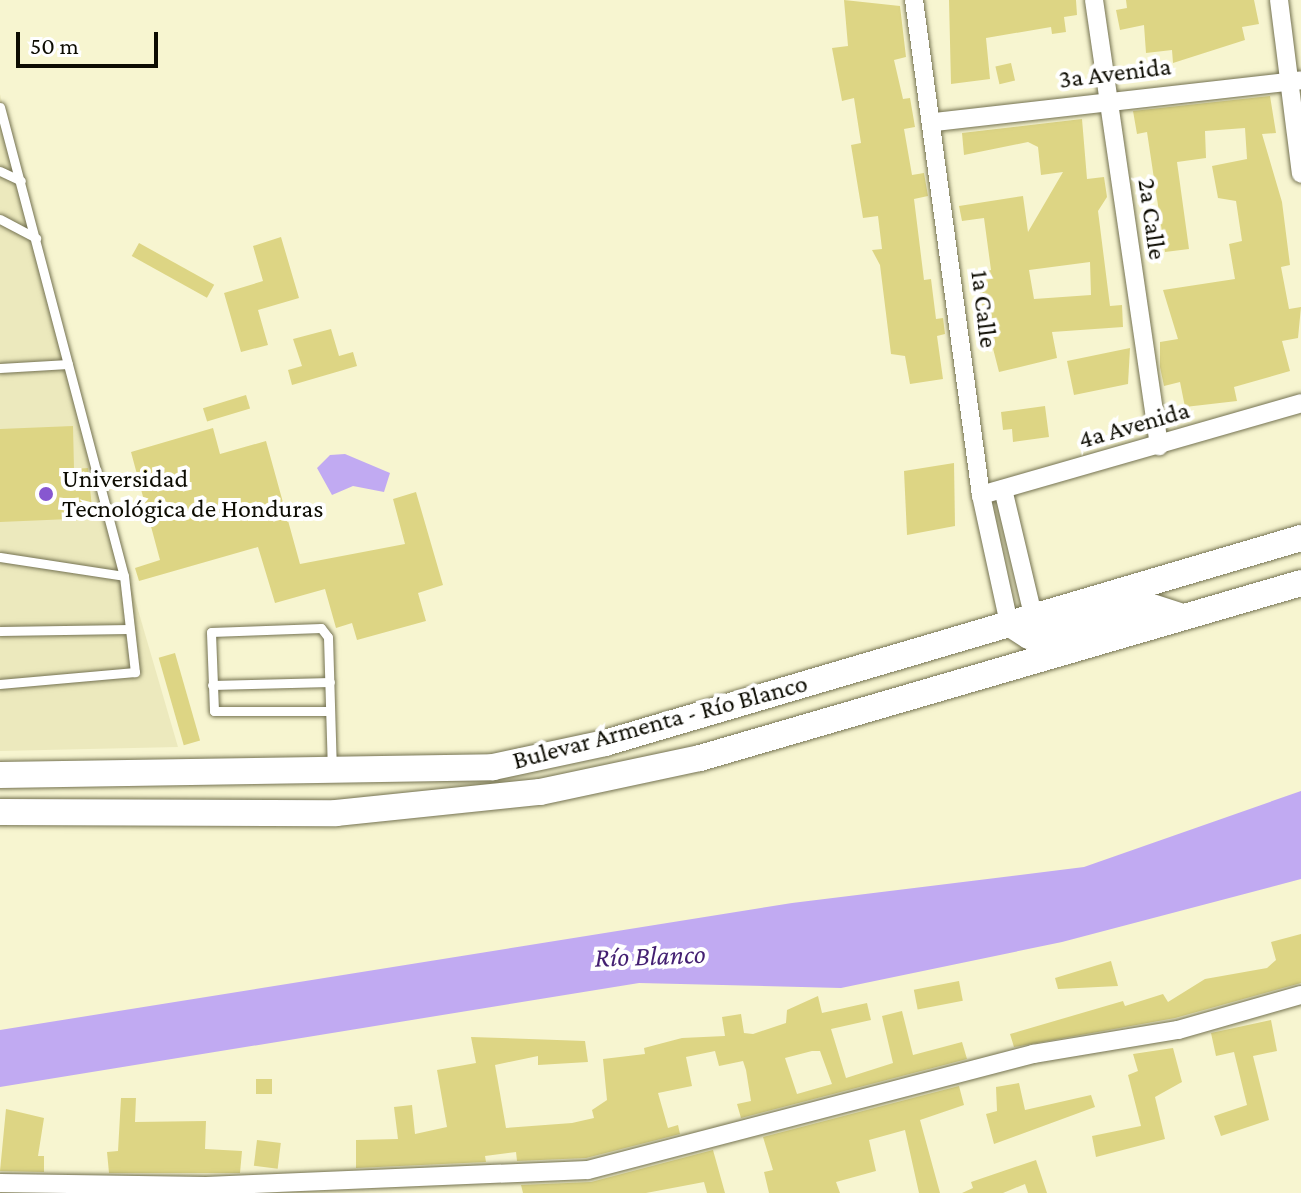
<!DOCTYPE html>
<html>
<head>
<meta charset="utf-8">
<style>
	body { margin:0 }
	#map { position:relative; width:1301px; height:1193px; overflow:hidden; background:#f7f5d0; font-family:"Crimson Pro",serif }
	div>[style] { position:absolute }
	[style*='--x'] { left:calc(var(--x)*1px); top:calc(var(--y)*1px); width:calc(var(--w)*1px); rotate:calc(var(--a)*1deg) }
	.built>* { inset:0; background:#ece9bd }
	.water>* { inset:0; background:#c1aaf2 }
	.building>* { inset:0; background:#ddd584; transform-origin:0 0 }
	.roads { filter:drop-shadow(0 0 2px #747251) drop-shadow(0 0 2px #747251) }
	.lane>* { height:9px; margin:-4.5px; padding:0 4.5px; transform-origin:4.5px; border-radius:4.5px; background:#fff }
	.street>* { height:18px; margin:-9px; padding:0 9px; transform-origin:9px; border-radius:9px; background:#fff }
	.secondary>* { height:26px; margin:-13px; padding:0 13px; transform-origin:13px; border-radius:13px; background:#fff }
	.dots>* { width:22px; height:22px; translate:-50% -50%; box-sizing:border-box; border:4px solid #fff; border-radius:50% }
	span { translate:-50% -50%; white-space:nowrap; text-align:center; line-height:1.15; -webkit-text-stroke:8px #fff; paint-order:stroke }
	.street-label { font-size:26px; color:#0d0c02 }
	.poi-label { font-size:26px; color:#0d0c02 }
	.left { translate:0 -50%; text-align:left }
	.water-label { font-size:28px; color:#431f71; font-style:italic }
	.scale { position:absolute; left:16px; top:32px; width:142px; height:36px; box-sizing:border-box; border:4px solid #0d0c02; border-top:0; padding-left:10px; font-size:24px; line-height:28px; white-space:nowrap; color:#0d0c02; -webkit-text-stroke:6px #fff; paint-order:stroke }
</style>
</head>
<body>
<div id="map">
	<div class="built">
		<i style="clip-path:polygon(0 94px,59px 339px,178px 747px,0 751px)"></i>
	</div>
	<div class="water">
		<i style="clip-path:polygon(345px 454px,390px 473px,384px 492px,353px 486px,332px 495px,317px 468px,330px 455px)"></i>
		<i style="clip-path:polygon(1301px 791px,1301px 879px,1062px 942px,841px 988px,639px 983px,0 1087px,0 1030px,792px 903px,1084px 867px)"></i>
	</div>
	<div class="building">
		<i style="clip-path:polygon(844px 0,900px 6px,906px 57px,894px 60px,903px 99px,910px 98px,915px 127px,904px 129px,912px 175px,924px 173px,928px 196px,914px 199px,924px 280px,931px 279px,936px 319px,943px 318px,945px 334px,937px 336px,943px 379px,910px 384px,905px 356px,891px 354px,880px 265px,872px 250px,882px 249px,878px 216px,863px 218px,851px 145px,861px 143px,854px 98px,842px 101px,832px 48px,848px 46px)"></i>
		<i style="clip-path:polygon(949px 0,1076px 0,1077px 15px,1064px 17px,1066px 32px,1052px 34px,1051px 27px,986px 38px,990px 79px,951px 84px)"></i>
		<i style="clip-path:polygon(1126px 0,1254px 0,1259px 24px,1242px 27px,1245px 40px,1173px 63px,1172px 50px,1146px 53px,1144px 25px,1120px 30px,1116px 10px,1127px 8px)"></i>
		<i style="left:1011px;top:63px;width:18px;height:16px;rotate:77deg"></i>
		<i style="clip-path:polygon(1270px 96px,1276px 133px,1262px 134px,1282px 202px,1290px 265px,1281px 267px,1289px 309px,1301px 307px,1298px 338px,1282px 341px,1290px 371px,1234px 387px,1237px 401px,1185px 407px,1180px 382px,1164px 386px,1160px 367px,1160px 342px,1178px 339px,1163px 290px,1235px 279px,1229px 244px,1242px 241px,1236px 201px,1218px 198px,1212px 166px,1247px 159px,1245px 128px,1205px 131px,1206px 158px,1177px 162px,1189px 249px,1165px 252px,1147px 132px,1137px 134px,1133px 111px)"></i>
		<i style="clip-path:polygon(evenodd,1082px 119px,1087px 179px,1104px 177px,1107px 197px,1098px 211px,1110px 306px,1122px 305px,1123px 327px,1052px 332px,1057px 358px,999px 372px,974px 274px,991px 270px,984px 218px,962px 221px,959px 206px,1023px 196px,1028px 232px,1063px 172px,1041px 175px,1038px 147px,1028px 142px,964px 155px,962px 133px,1082px 119px,1090px 262px,1091px 295px,1034px 299px,1029px 270px,1090px 262px)"></i>
		<i style="clip-path:polygon(281px 237px,299px 298px,258px 310px,268px 345px,241px 352px,224px 293px,263px 281px,253px 246px)"></i>
		<i style="left:139px;top:243px;width:86px;height:15px;rotate:29deg"></i>
		<i style="clip-path:polygon(331px 329px,339px 356px,353px 352px,357px 366px,292px 385px,288px 370px,302px 366px,293px 339px)"></i>
		<i style="clip-path:polygon(1130px 348px,1128px 384px,1074px 395px,1067px 361px)"></i>
		<i style="left:246px;top:395px;width:14px;height:45px;rotate:73deg"></i>
		<i style="clip-path:polygon(1045px 406px,1049px 437px,1013px 442px,1012px 429px,1003px 430px,1001px 412px)"></i>
		<i style="clip-path:polygon(73px 426px,74px 469px,88px 468px,93px 518px,0 522px,0 429px)"></i>
		<i style="clip-path:polygon(213px 428px,220px 454px,266px 441px,300px 564px,405px 544px,393px 499px,416px 492px,443px 585px,418px 593px,426px 621px,357px 640px,352px 623px,336px 628px,325px 589px,275px 603px,258px 547px,139px 581px,135px 568px,160px 560px,131px 452px)"></i>
		<i style="clip-path:polygon(954px 463px,955px 526px,907px 535px,904px 471px)"></i>
		<i style="left:175px;top:653px;width:91px;height:17px;rotate:74deg"></i>
		<i style="clip-path:polygon(1301px 934px,1301px 983px,1175px 1018px,1014px 1047px,1010px 1034px,1123px 1001px,1125px 1006px,1163px 994px,1168px 1002px,1205px 979px,1267px 968px,1276px 960px,1271px 942px)"></i>
		<i style="clip-path:polygon(1111px 961px,1118px 986px,1058px 989px,1055px 978px)"></i>
		<i style="left:959px;top:981px;width:20px;height:46px;rotate:79deg"></i>
		<i style="clip-path:polygon(evenodd,818px 996px,822px 1013px,867px 1003px,871px 1020px,831px 1029px,846px 1078px,893px 1063px,882px 1016px,902px 1011px,913px 1055px,962px 1042px,967px 1059px,741px 1118px,737px 1104px,751px 1101px,746px 1070px,743px 1061px,719px 1066px,715px 1051px,686px 1057px,692px 1086px,658px 1093px,668px 1128px,678px 1125px,680px 1134px,586px 1158px,517px 1161px,516px 1152px,485px 1156px,486px 1162px,356px 1168px,356px 1140px,398px 1139px,394px 1107px,412px 1105px,415px 1134px,447px 1127px,437px 1070px,476px 1063px,471px 1037px,585px 1041px,588px 1062px,538px 1065px,538px 1056px,495px 1065px,506px 1128px,572px 1123px,594px 1118px,592px 1110px,607px 1100px,603px 1059px,645px 1054px,644px 1048px,682px 1038px,725px 1036px,722px 1017px,741px 1014px,744px 1033px,753px 1034px,786px 1023px,787px 1010px,818px 996px,812px 1051px,820px 1051px,832px 1084px,797px 1094px,785px 1058px,812px 1051px)"></i>
		<i style="clip-path:polygon(1271px 1020px,1277px 1051px,1253px 1056px,1269px 1120px,1221px 1136px,1214px 1116px,1247px 1105px,1234px 1052px,1216px 1056px,1211px 1033px)"></i>
		<i style="clip-path:polygon(1173px 1048px,1182px 1082px,1155px 1097px,1165px 1139px,1096px 1157px,1092px 1136px,1141px 1126px,1128px 1075px,1138px 1071px,1133px 1054px)"></i>
		<i style="left:256px;top:1079px;width:16px;height:15px"></i>
		<i style="clip-path:polygon(1019px 1083px,1025px 1110px,1091px 1095px,1095px 1107px,994px 1144px,986px 1114px,997px 1111px,996px 1087px)"></i>
		<i style="clip-path:polygon(959px 1086px,964px 1105px,920px 1120px,940px 1193px,919px 1193px,905px 1130px,869px 1140px,876px 1171px,836px 1182px,840px 1193px,769px 1193px,764px 1172px,773px 1170px,763px 1137px)"></i>
		<i style="clip-path:polygon(121px 1098px,136px 1098px,135px 1122px,206px 1121px,205px 1149px,242px 1151px,240px 1173px,109px 1173px,107px 1152px,118px 1151px)"></i>
		<i style="clip-path:polygon(6px 1109px,44px 1118px,38px 1156px,44px 1156px,44px 1172px,0 1171px)"></i>
		<i style="left:257px;top:1140px;width:24px;height:26px;rotate:7deg"></i>
		<i style="clip-path:polygon(713px 1150px,725px 1193px,707px 1193px,704px 1182px,646px 1193px,523px 1193px,521px 1185px,591px 1182px)"></i>
		<i style="clip-path:polygon(1036px 1160px,1047px 1193px,1028px 1193px,1025px 1184px,1003px 1193px,962px 1193px,973px 1188px,971px 1182px)"></i>
	</div>
	<div class="roads">
		<div class="lane">
			<i style="--x:0;--y:107;--w:485;--a:75.2"></i>
			<i style="--x:124;--y:576;--w:97;--a:83.5"></i>
			<i style="--x:135;--y:672;--w:136;--a:174.9"></i>
			<i style="--x:0;--y:171;--w:23;--a:25"></i>
			<i style="--x:0;--y:219;--w:41;--a:27.8"></i>
			<i style="--x:0;--y:368;--w:68;--a:-3.4"></i>
			<i style="--x:0;--y:557;--w:125;--a:8.7"></i>
			<i style="--x:0;--y:631;--w:129;--a:-0.9"></i>
			<i style="--x:212;--y:685;--w:118;--a:-1.5"></i>
			<i style="--x:330;--y:711;--w:116;--a:180"></i>
			<i style="--x:214;--y:711;--w:79;--a:-92.2"></i>
			<i style="--x:211;--y:632;--w:110;--a:-2.1"></i>
			<i style="--x:321;--y:628;--w:11;--a:52"></i>
			<i style="--x:328;--y:637;--w:131;--a:88.3"></i>
		</div>
		<div class="street">
			<i style="--x:914;--y:0;--w:500;--a:82.3"></i>
			<i style="--x:981;--y:495;--w:131;--a:77.7"></i>
			<i style="--x:1094;--y:0;--w:451;--a:81.7"></i>
			<i style="--x:1279;--y:0;--w:175;--a:82.8"></i>
			<i style="--x:935;--y:122;--w:368;--a:-6.5"></i>
			<i style="--x:1003;--y:489;--w:130;--a:76.6"></i>
			<i style="--x:981;--y:495;--w:333;--a:-16"></i>
			<i style="--x:0;--y:1183;--w:206;--a:0.8"></i>
			<i style="--x:206;--y:1186;--w:382;--a:-2.4"></i>
			<i style="--x:588;--y:1170;--w:460;--a:-14.6"></i>
			<i style="--x:1033;--y:1054;--w:147;--a:-9.4"></i>
			<i style="--x:1178;--y:1030;--w:128;--a:-15.9"></i>
		</div>
		<div class="secondary">
			<i style="--x:1009;--y:623;--w:24;--a:33"></i>
			<i style="--x:1029;--y:636;--w:118;--a:-15.7"></i>
			<i style="--x:1143;--y:604;--w:38;--a:18"></i>
			<i style="--x:0;--y:775;--w:493;--a:-0.9"></i>
			<i style="--x:493;--y:767;--w:115;--a:-12.1"></i>
			<i style="--x:605;--y:743;--w:726;--a:-16.41"></i>
			<i style="--x:0;--y:812;--w:336;--a:0.2"></i>
			<i style="--x:336;--y:813;--w:205;--a:-5.9"></i>
			<i style="--x:540;--y:792;--w:164;--a:-12"></i>
			<i style="--x:700;--y:758;--w:626;--a:-16.23"></i>
		</div>
	</div>
	<div class="dots">
		<i style="left:46px;top:494px;background:#8757d0"></i>
	</div>
	<div class="street-label">
		<span style="left:1115px;top:73px;rotate:-7deg">3a Avenida</span>
		<span style="left:1152px;top:219px;rotate:82deg">2a Calle</span>
		<span style="left:984px;top:309px;rotate:83deg">1a Calle</span>
		<span style="left:1134px;top:425px;rotate:-16deg">4a Avenida</span>
		<span style="left:660px;top:722px;rotate:-15deg">Bulevar Armenta - Río Blanco</span>
	</div>
	<div class="poi-label">
		<span class="left" style="left:62px;top:494px">Universidad<br>Tecnológica de Honduras</span>
	</div>
	<div class="water-label">
		<span style="left:650px;top:956px;rotate:-2deg">Río Blanco</span>
	</div>
	<div class="scale">50 m</div>
</div>
</body>
</html>
